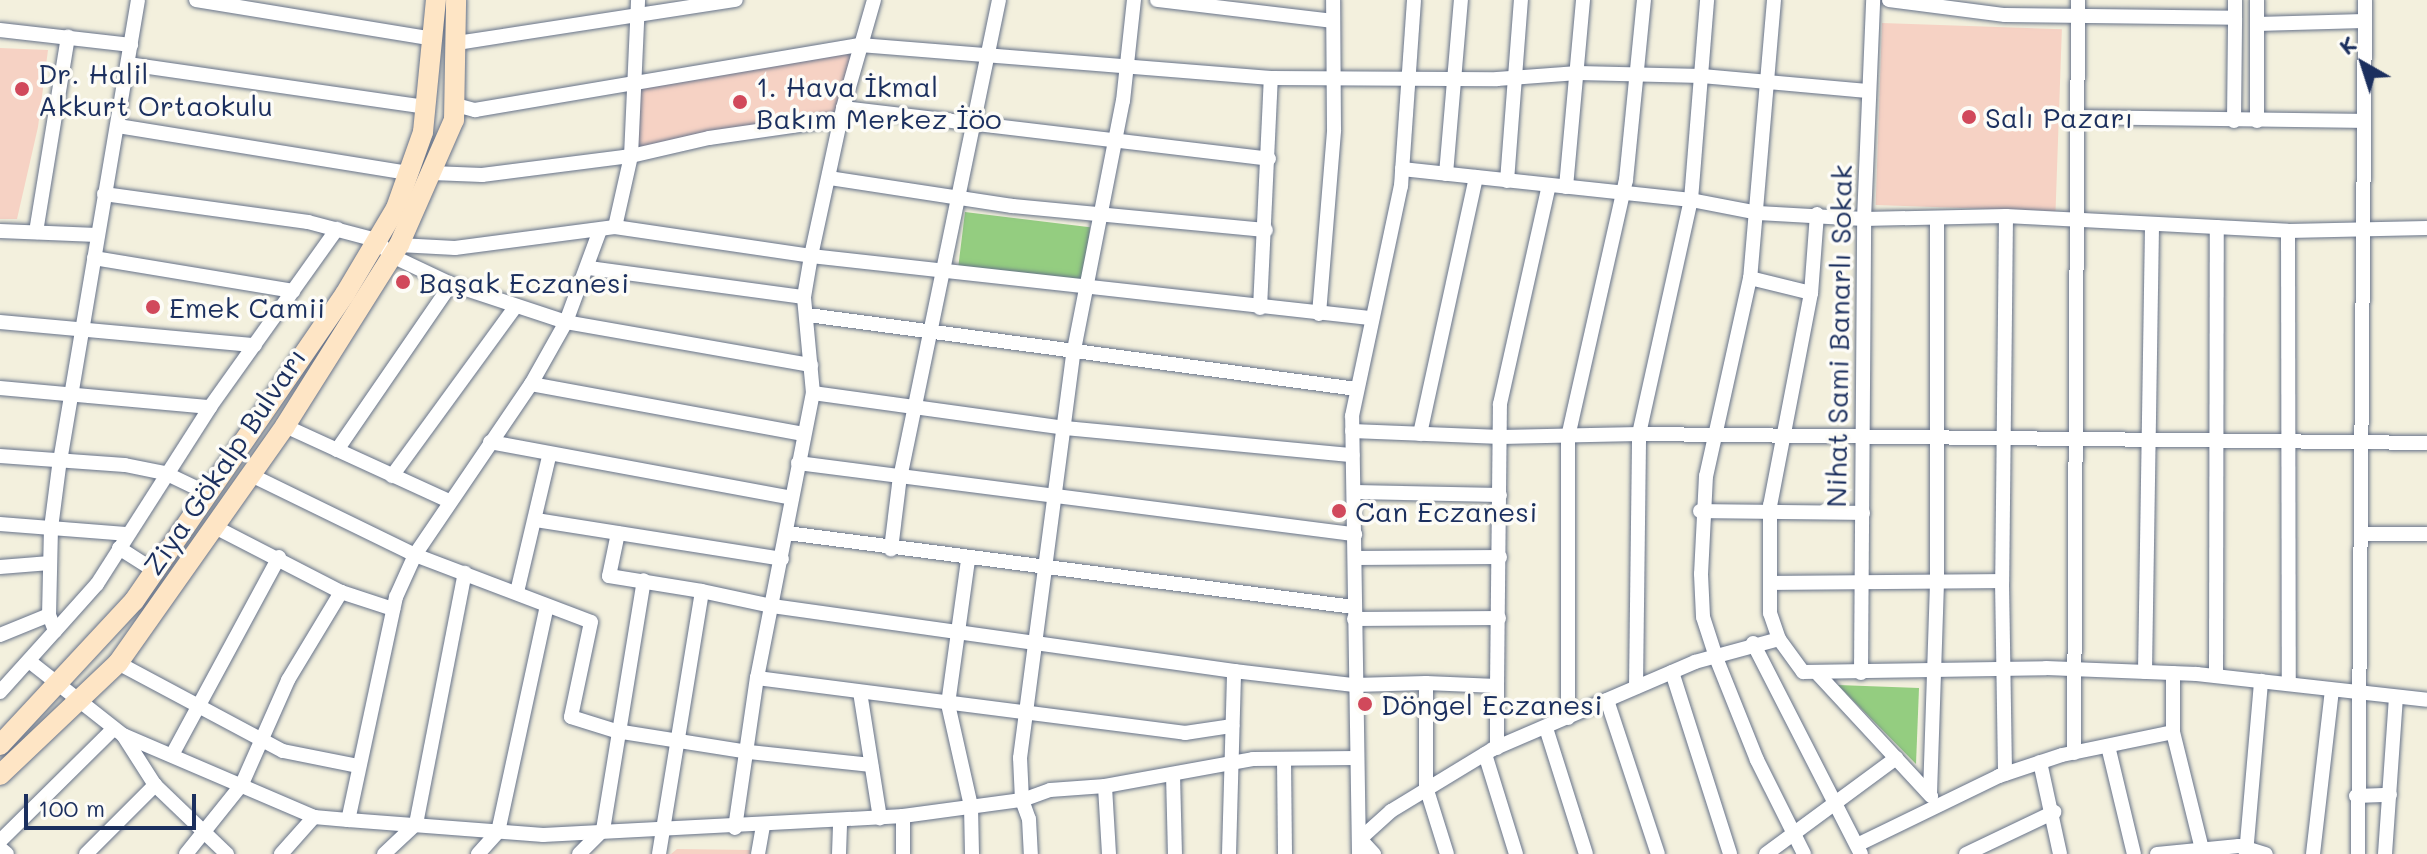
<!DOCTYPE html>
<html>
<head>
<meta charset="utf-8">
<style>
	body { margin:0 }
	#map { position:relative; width:2427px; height:854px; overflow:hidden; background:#f3f0dd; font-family:Mali,sans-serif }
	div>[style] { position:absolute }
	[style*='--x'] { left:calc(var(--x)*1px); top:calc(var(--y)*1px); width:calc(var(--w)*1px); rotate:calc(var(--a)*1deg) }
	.built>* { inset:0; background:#f6d2c4; transform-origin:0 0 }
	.green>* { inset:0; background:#94cd80; transform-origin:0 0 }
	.roads { filter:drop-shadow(0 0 2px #67738a) drop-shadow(0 0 2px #67738a) }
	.street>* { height:14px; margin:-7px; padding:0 7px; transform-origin:7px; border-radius:7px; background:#fff }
	.secondary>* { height:20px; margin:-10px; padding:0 10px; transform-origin:10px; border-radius:10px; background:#fee5c5 }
	.dots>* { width:22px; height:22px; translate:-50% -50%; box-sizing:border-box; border:4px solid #fdfcf7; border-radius:50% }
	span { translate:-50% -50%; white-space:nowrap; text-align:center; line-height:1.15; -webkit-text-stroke:7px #fdfcf7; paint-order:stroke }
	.poi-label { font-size:28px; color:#1b2f5e }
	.left { translate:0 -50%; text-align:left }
	.street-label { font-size:28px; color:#1b2f5e }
	.north { position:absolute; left:2323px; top:24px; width:80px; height:80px; -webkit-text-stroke:6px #fdfcf7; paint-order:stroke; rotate:321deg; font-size:22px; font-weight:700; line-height:32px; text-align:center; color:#1b2f5e }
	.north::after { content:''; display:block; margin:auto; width:28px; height:36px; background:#1b2f5e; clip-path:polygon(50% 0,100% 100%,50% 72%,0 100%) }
	.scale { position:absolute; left:24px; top:794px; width:172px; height:36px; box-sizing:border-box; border:4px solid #1b2f5e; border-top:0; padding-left:10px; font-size:24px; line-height:28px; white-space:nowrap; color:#1b2f5e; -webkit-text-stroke:6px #fdfcf7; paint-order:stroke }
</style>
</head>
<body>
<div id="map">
	<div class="built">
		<i style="left:1882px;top:23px;width:180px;height:182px;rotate:2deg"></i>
		<i style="clip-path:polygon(860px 45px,841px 119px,631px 156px,635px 86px)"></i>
		<i style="clip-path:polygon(0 48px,48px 50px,38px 127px,17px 219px,0 219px)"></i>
		<i style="clip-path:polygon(677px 849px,750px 850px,750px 854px,671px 854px)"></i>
	</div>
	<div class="green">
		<i style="left:965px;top:212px;width:126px;height:55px;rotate:7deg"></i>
		<i style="clip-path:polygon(1838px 685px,1919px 688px,1916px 764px)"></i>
	</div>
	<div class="roads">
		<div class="street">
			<i style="--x:138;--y:0;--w:466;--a:99.6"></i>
			<i style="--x:60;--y:459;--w:70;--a:97.4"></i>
			<i style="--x:51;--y:528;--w:87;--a:91.3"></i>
			<i style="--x:49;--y:615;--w:17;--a:69"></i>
			<i style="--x:55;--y:631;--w:63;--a:-48.2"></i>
			<i style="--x:97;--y:584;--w:210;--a:-57.4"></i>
			<i style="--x:210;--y:407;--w:219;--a:-54.5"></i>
			<i style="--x:196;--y:0;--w:242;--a:9.3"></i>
			<i style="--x:999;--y:0;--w:486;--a:101.7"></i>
			<i style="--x:900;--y:476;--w:459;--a:7.3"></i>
			<i style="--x:1157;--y:0;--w:177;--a:6.8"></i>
			<i style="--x:1774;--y:0;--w:279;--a:94.9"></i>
			<i style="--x:1750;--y:278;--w:203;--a:102.5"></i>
			<i style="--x:1706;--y:476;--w:98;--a:92.9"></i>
			<i style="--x:1701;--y:574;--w:43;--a:87.3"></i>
			<i style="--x:1703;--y:617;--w:40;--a:72"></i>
			<i style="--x:1715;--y:655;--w:113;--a:68.2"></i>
			<i style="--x:1757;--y:760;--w:105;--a:63.4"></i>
			<i style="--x:1889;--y:0;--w:117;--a:7.4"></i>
			<i style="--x:2005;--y:15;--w:230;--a:0.7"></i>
			<i style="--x:2235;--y:18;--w:18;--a:-90"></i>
			<i style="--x:2257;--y:24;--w:107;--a:-1.6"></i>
			<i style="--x:0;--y:30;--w:132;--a:6.5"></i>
			<i style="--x:457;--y:43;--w:282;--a:-8.8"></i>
			<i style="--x:128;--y:64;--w:302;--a:8.2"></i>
			<i style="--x:456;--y:105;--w:20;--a:15"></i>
			<i style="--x:475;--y:110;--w:390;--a:-9.6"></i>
			<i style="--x:860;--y:45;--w:412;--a:4.6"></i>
			<i style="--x:843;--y:108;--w:429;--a:6.8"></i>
			<i style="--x:2076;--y:117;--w:287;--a:0.8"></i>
			<i style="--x:2234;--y:121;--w:103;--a:-89.4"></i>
			<i style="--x:2257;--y:121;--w:121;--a:-90"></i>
			<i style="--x:118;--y:126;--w:294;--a:9.2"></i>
			<i style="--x:1402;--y:169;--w:291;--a:6.1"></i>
			<i style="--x:1691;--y:200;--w:68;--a:11"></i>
			<i style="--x:1758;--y:213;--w:106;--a:3.2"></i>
			<i style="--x:1864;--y:219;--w:142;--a:-1.2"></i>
			<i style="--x:2006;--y:216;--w:365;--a:90.6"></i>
			<i style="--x:2002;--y:581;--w:231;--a:179.5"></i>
			<i style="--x:432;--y:173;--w:50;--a:2.3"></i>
			<i style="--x:482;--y:175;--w:150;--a:-7.3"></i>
			<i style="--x:631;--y:156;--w:80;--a:-13"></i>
			<i style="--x:709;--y:138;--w:133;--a:-8.2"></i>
			<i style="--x:1446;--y:174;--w:175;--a:-85.1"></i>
			<i style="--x:829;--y:178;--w:185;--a:8.7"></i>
			<i style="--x:1012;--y:206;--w:255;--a:5.4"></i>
			<i style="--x:1507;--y:181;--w:182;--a:-85.6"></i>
			<i style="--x:1566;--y:187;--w:188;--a:-84.8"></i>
			<i style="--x:104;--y:194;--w:206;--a:7.8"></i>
			<i style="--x:308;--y:222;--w:70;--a:14.8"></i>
			<i style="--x:376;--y:240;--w:23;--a:45"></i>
			<i style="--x:392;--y:256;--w:65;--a:25.4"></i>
			<i style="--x:451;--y:284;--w:121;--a:18.3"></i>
			<i style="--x:566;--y:322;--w:249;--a:10"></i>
			<i style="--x:1817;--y:214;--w:79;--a:94.3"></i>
			<i style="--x:1811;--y:293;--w:216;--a:100.9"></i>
			<i style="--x:1770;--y:505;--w:108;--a:90"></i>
			<i style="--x:1770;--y:613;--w:28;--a:71"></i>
			<i style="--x:1779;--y:639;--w:41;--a:54"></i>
			<i style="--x:1803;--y:672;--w:243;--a:-0.9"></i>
			<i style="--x:2046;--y:668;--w:151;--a:2.3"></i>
			<i style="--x:2197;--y:674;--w:231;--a:6.4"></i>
			<i style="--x:2006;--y:216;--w:282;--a:3"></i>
			<i style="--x:2288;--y:231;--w:139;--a:-1.2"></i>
			<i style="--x:615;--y:227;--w:73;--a:-77.3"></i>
			<i style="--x:631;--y:156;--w:156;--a:-87.4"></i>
			<i style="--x:600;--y:230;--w:98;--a:110.3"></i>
			<i style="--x:566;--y:322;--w:71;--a:119.4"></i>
			<i style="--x:531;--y:384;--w:207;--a:124.2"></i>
			<i style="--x:415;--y:555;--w:46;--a:114.3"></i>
			<i style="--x:396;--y:597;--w:228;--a:102.1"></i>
			<i style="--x:348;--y:820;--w:196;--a:4.4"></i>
			<i style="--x:543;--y:835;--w:361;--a:-3"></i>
			<i style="--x:903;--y:816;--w:38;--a:90"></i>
			<i style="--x:0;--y:231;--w:97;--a:2.4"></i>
			<i style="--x:2288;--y:231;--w:453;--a:89.9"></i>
			<i style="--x:36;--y:232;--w:198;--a:-80.7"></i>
			<i style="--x:399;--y:245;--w:56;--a:3.1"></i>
			<i style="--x:455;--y:248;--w:161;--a:-7.5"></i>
			<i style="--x:615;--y:227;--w:198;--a:8.4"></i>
			<i style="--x:811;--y:256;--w:562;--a:6.33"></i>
			<i style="--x:94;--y:258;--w:202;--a:9.4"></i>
			<i style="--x:589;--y:268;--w:217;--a:7.7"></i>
			<i style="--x:1750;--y:278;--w:63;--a:13.8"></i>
			<i style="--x:1260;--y:308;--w:230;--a:-87.3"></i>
			<i style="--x:1271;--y:78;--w:226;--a:0.3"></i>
			<i style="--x:1497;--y:79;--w:81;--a:-4.2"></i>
			<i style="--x:1578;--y:73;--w:124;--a:1.4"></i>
			<i style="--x:1702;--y:76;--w:166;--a:5.2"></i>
			<i style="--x:1319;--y:314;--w:185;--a:-85.3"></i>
			<i style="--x:1334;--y:130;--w:130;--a:-90.4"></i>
			<i style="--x:808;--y:315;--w:554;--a:7.68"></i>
			<i style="--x:0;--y:322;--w:256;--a:5.2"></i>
			<i style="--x:531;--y:384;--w:277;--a:10.4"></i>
			<i style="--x:0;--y:388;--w:211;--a:5.2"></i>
			<i style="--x:813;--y:393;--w:254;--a:7.9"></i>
			<i style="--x:1065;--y:428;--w:289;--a:5.4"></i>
			<i style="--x:285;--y:426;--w:180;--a:24.6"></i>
			<i style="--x:1352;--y:431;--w:149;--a:2.3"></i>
			<i style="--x:1501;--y:437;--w:138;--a:-1.2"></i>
			<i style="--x:1639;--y:434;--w:788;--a:0.65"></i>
			<i style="--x:1420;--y:434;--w:263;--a:-77.7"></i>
			<i style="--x:490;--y:442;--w:307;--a:10.5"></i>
			<i style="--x:337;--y:450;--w:201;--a:-55.5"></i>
			<i style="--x:0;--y:456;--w:125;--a:4.1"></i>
			<i style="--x:125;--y:465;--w:41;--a:11.3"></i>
			<i style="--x:165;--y:473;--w:49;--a:25.5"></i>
			<i style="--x:798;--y:463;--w:103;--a:7.3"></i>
			<i style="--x:900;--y:476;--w:74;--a:97"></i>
			<i style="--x:251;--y:475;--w:182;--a:26"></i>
			<i style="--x:415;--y:555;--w:188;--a:20.8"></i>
			<i style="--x:591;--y:622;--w:97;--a:101.9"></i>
			<i style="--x:571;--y:717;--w:47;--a:17.3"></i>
			<i style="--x:616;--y:731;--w:135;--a:9"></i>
			<i style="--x:749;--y:752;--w:123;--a:6.1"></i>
			<i style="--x:392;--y:476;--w:210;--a:-53.9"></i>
			<i style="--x:1355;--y:492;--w:145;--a:1.2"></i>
			<i style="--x:1700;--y:511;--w:163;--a:0.7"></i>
			<i style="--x:536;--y:520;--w:249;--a:9"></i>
			<i style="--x:0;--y:524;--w:126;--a:4.5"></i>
			<i style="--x:213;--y:526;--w:144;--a:27.3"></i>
			<i style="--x:341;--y:592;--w:55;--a:18.1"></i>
			<i style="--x:618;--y:533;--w:44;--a:101.8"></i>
			<i style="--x:609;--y:576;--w:94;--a:9.2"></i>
			<i style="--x:787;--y:533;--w:572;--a:7.44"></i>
			<i style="--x:2363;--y:534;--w:64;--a:0"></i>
			<i style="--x:119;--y:548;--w:43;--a:32.6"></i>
			<i style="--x:1355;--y:558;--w:145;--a:-0.4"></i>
			<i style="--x:968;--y:560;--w:145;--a:97.9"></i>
			<i style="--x:948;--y:704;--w:105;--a:77.3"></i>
			<i style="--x:971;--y:806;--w:48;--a:88.8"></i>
			<i style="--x:0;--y:567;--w:50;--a:-4.6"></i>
			<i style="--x:2002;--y:581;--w:193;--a:89.1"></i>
			<i style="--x:517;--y:592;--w:139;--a:-76.7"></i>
			<i style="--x:1354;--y:619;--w:145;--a:-0.4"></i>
			<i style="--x:0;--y:635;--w:53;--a:-22.2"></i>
			<i style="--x:1753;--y:643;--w:237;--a:62.9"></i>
			<i style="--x:29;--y:661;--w:120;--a:38.2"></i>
			<i style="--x:123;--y:735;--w:208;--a:23.2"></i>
			<i style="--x:314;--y:817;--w:34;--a:5"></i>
			<i style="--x:118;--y:663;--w:187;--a:28.1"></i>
			<i style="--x:283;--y:751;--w:76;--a:11.3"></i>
			<i style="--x:1672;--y:672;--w:191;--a:72.3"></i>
			<i style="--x:2145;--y:672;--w:448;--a:-89.1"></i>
			<i style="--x:1817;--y:673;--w:168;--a:47.2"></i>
			<i style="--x:1861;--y:673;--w:454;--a:-89.6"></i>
			<i style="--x:1864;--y:219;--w:219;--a:-87.6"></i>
			<i style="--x:2216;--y:676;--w:449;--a:-89.9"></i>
			<i style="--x:757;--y:678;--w:432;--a:7.3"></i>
			<i style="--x:1185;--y:733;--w:48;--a:-8.5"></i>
			<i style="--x:1426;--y:683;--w:71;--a:2.4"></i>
			<i style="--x:1497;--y:686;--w:62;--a:90"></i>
			<i style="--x:1497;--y:686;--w:282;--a:-89.4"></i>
			<i style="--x:1500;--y:404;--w:224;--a:-77.4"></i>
			<i style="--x:1636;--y:687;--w:253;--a:-89.3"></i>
			<i style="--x:1639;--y:434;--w:240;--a:-77.5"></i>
			<i style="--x:1691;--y:200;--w:201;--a:-85.4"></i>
			<i style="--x:0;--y:692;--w:82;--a:-48"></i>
			<i style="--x:860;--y:692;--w:128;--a:81"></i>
			<i style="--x:1607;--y:700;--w:162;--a:71.7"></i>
			<i style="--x:1568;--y:718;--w:281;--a:-90"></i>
			<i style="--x:1568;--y:437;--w:263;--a:-77.3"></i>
			<i style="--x:1626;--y:180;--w:181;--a:-84.3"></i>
			<i style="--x:1546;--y:728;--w:132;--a:72.4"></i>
			<i style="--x:2173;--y:732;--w:121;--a:76.1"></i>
			<i style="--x:123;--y:735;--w:59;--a:57.4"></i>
			<i style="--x:155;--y:785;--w:100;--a:43.8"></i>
			<i style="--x:2108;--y:746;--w:111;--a:76.5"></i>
			<i style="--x:2074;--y:753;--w:753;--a:-89.7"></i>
			<i style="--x:1485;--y:754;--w:105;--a:72.8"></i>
			<i style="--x:172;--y:755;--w:225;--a:-61.6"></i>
			<i style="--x:1284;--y:759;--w:95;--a:89.4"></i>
			<i style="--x:2040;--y:762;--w:94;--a:77.7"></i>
			<i style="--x:1173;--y:774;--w:80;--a:88.6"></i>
			<i style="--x:1105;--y:786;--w:55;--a:175.8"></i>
			<i style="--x:1050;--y:790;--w:30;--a:160"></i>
			<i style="--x:1022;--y:800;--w:42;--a:-92.7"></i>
			<i style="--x:1020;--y:758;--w:406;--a:-82.5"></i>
			<i style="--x:1073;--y:355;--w:259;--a:-78.9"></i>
			<i style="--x:1123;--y:101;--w:102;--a:-83.8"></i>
			<i style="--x:1930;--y:794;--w:214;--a:-88.1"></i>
			<i style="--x:1937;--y:580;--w:362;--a:-90"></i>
			<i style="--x:2356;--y:796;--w:34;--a:-2"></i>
			<i style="--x:903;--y:816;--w:120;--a:-7.7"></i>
			<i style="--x:1022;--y:800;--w:20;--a:70"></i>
			<i style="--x:1029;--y:819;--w:35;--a:87"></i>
			<i style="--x:735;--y:828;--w:152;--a:-81.7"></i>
			<i style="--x:757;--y:678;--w:290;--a:-78.9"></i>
			<i style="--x:813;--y:393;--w:96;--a:-95.4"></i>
			<i style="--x:804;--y:297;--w:42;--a:-80.3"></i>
			<i style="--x:811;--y:256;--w:151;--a:-77.8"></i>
			<i style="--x:843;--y:108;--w:112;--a:-74"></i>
			<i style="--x:0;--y:841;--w:159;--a:-44.7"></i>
			<i style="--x:1857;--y:845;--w:158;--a:-25.9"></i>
			<i style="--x:1999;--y:776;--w:66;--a:-18.4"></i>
			<i style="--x:2062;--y:755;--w:113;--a:-11.7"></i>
			<i style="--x:2173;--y:732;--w:59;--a:-90"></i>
			<i style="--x:0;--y:848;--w:9;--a:41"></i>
			<i style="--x:86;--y:854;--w:98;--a:-45"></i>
			<i style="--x:186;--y:854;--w:90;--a:-51.3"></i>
			<i style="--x:242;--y:784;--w:114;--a:-66.1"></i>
			<i style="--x:288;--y:680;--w:103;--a:-58.9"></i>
			<i style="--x:281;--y:854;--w:50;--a:-48.3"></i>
			<i style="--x:384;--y:854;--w:44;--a:-43.2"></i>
			<i style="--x:416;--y:824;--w:256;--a:-79"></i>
			<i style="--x:478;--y:854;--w:30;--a:-48"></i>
			<i style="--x:498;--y:832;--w:231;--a:-77.8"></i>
			<i style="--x:579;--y:854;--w:34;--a:-45"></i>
			<i style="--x:603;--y:830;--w:253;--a:-80.7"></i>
			<i style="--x:659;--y:854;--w:266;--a:-80.7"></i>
			<i style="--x:702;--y:591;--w:72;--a:12.1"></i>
			<i style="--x:772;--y:606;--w:467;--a:8"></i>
			<i style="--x:758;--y:854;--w:27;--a:-80"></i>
			<i style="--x:839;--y:854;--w:31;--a:-88"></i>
			<i style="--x:1109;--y:854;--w:68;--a:-93.4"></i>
			<i style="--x:1105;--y:786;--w:150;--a:-10.3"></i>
			<i style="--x:1253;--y:759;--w:103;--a:-0.6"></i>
			<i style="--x:1229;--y:854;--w:183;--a:-88.4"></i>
			<i style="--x:1234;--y:671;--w:121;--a:6.7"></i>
			<i style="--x:1354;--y:685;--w:72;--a:-1.6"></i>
			<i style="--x:1426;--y:683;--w:104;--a:90"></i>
			<i style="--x:1426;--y:787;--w:70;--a:72.6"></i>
			<i style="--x:1359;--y:854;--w:438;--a:-90.9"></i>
			<i style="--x:1352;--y:416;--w:235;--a:-78"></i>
			<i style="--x:1401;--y:186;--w:186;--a:-86"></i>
			<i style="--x:1374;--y:854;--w:21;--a:-133"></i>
			<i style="--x:1360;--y:839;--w:42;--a:-42.1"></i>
			<i style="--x:1391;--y:811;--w:119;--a:-31.3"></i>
			<i style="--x:1493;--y:749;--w:220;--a:-23.3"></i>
			<i style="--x:1695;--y:662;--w:87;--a:-15.3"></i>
			<i style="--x:1766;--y:854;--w:162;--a:-36.4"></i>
			<i style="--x:1966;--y:854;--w:98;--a:-25.5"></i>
			<i style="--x:2157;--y:854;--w:82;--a:-5.6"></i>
			<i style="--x:2239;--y:846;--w:28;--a:17"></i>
			<i style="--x:2246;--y:854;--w:174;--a:-85"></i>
			<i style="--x:2313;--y:854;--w:165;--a:-83.4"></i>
			<i style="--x:2358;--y:854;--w:854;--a:-89.53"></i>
			<i style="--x:2385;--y:854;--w:156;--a:-86"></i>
		</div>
		<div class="secondary">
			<i style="--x:0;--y:745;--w:197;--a:-47.1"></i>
			<i style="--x:134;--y:601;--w:373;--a:-55.5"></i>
			<i style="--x:345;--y:294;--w:100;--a:-59.3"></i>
			<i style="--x:396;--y:208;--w:81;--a:-70.4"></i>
			<i style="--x:423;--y:132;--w:133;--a:-84.4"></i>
			<i style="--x:0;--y:775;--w:163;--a:-43.5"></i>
			<i style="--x:118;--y:663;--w:290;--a:-54.8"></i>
			<i style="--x:285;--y:426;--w:214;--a:-57.8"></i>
			<i style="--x:399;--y:245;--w:137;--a:-66.3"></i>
			<i style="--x:454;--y:120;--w:120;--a:-89"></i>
		</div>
	</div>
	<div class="dots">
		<i style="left:22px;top:89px;background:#d1495b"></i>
		<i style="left:740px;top:102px;background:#d1495b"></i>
		<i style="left:1969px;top:117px;background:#d1495b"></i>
		<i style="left:403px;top:282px;background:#d1495b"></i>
		<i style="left:153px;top:307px;background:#d1495b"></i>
		<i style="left:1339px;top:511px;background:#d1495b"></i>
		<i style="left:1365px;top:704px;background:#d1495b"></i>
	</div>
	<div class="poi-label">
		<span class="left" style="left:38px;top:89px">Dr. Halil<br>Akkurt Ortaokulu</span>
		<span class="left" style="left:756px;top:102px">1. Hava İkmal<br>Bakım Merkez İöo</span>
		<span class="left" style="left:1985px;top:117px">Salı Pazarı</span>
		<span class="left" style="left:419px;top:282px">Başak Eczanesi</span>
		<span class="left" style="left:169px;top:307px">Emek Camii</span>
		<span class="left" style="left:1355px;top:511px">Can Eczanesi</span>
		<span class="left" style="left:1381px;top:704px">Döngel Eczanesi</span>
	</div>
	<div class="street-label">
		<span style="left:1838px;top:336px;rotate:-89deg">Nihat Sami Banarlı Sokak</span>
		<span style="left:224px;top:461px;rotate:-56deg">Ziya Gökalp Bulvarı</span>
	</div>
	<div class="north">K</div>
	<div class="scale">100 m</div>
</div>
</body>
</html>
